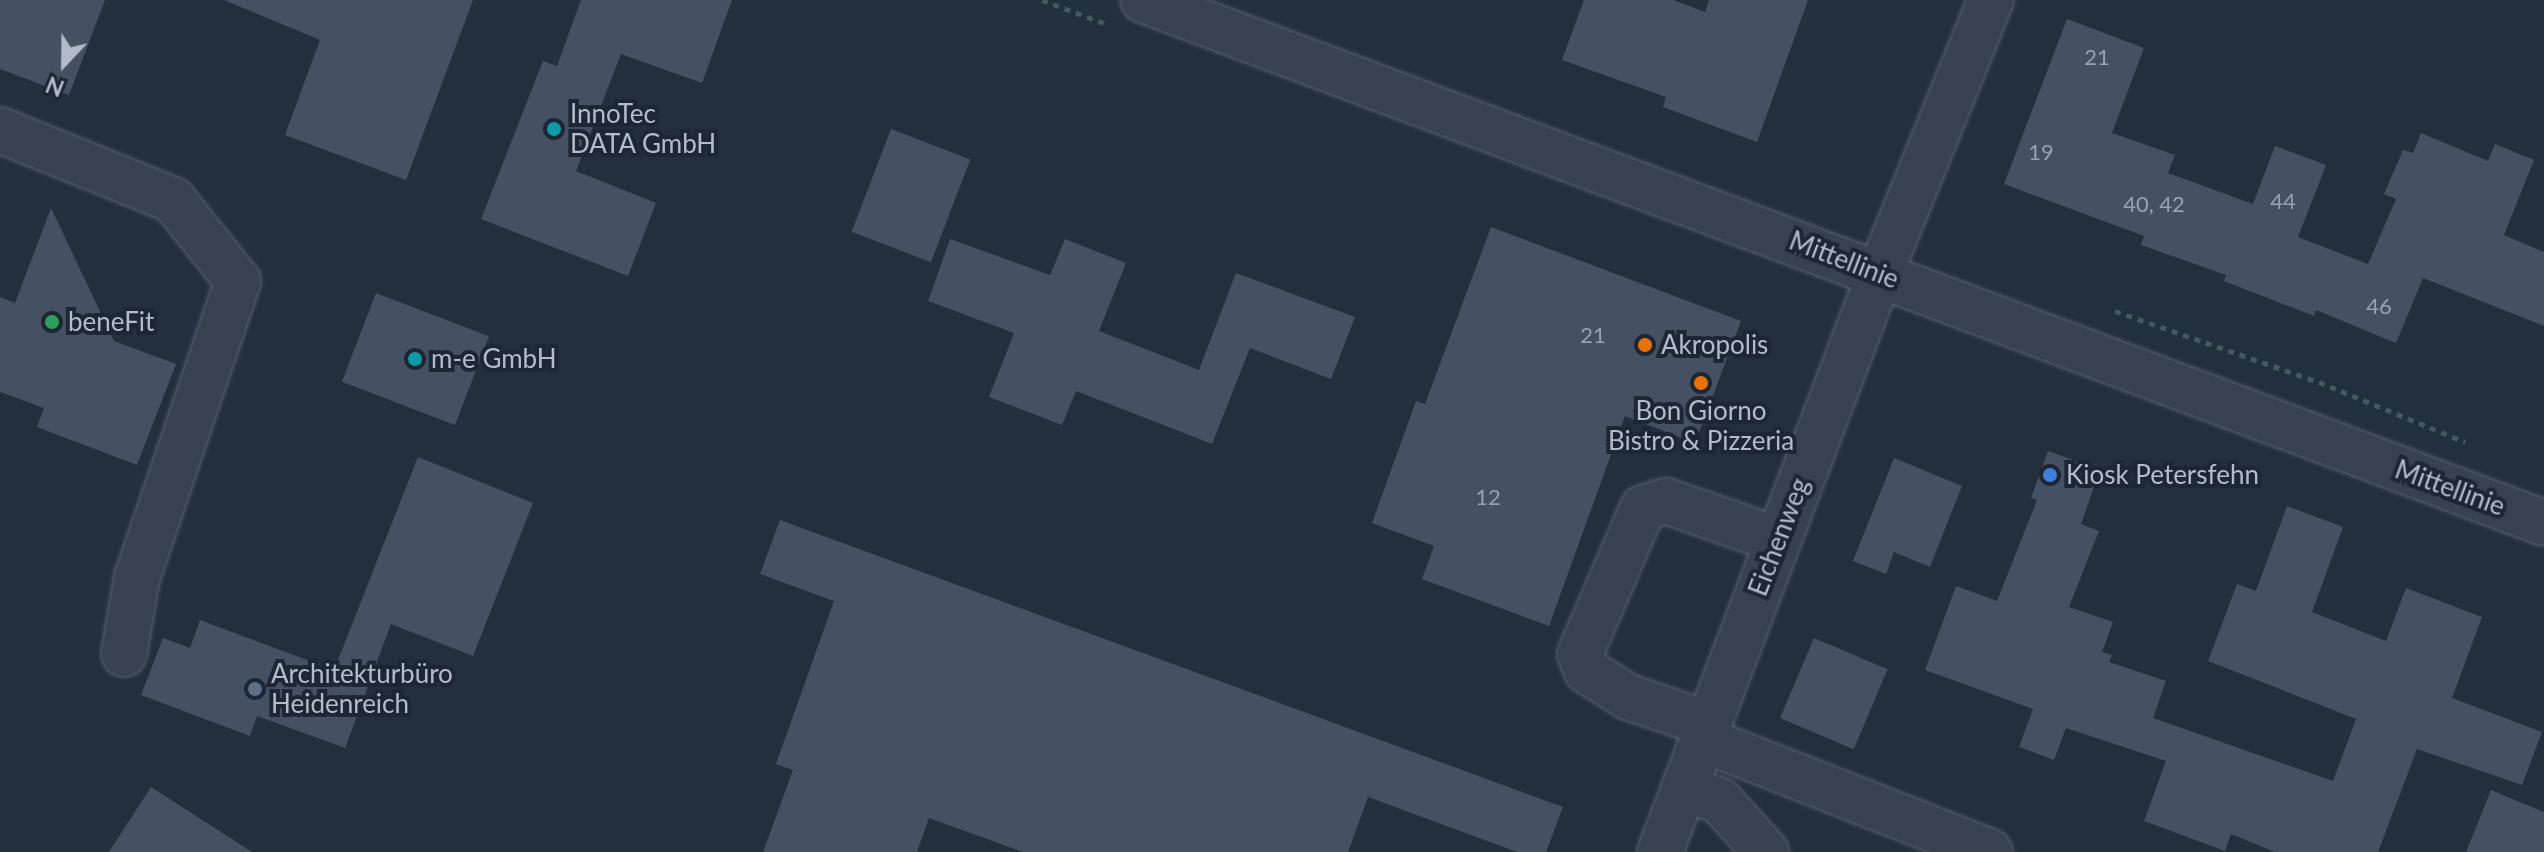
<!DOCTYPE html>
<html>
<head>
<meta charset="utf-8">
<style>
	body { margin:0 }
	#map { position:relative; width:2544px; height:852px; overflow:hidden; background:#242f3e; font-family:Lato,sans-serif }
	div>[style] { position:absolute }
	[style*='--x'] { left:calc(var(--x)*1px); top:calc(var(--y)*1px); width:calc(var(--w)*1px); rotate:calc(var(--a)*1deg) }
	.building>* { inset:0; background:#455162; transform-origin:0 0 }
	.path>* { height:5px; margin-top:-2.5px; transform-origin:0; background:repeating-linear-gradient(90deg,#44595c 0 6px,transparent 0 12px) }
	.roads { filter:drop-shadow(0 0 2px #565f6c) drop-shadow(0 0 2px #565f6c) }
	.minor>* { height:44px; margin:-22px; padding:0 22px; transform-origin:22px; border-radius:22px; background:#38414e }
	.dots>* { width:22px; height:22px; translate:-50% -50%; box-sizing:border-box; border:4px solid #1d2633; border-radius:50% }
	span { translate:-50% -50%; white-space:nowrap; text-align:center; line-height:1.15; -webkit-text-stroke:8px #1d2633; paint-order:stroke }
	.number-label { font-size:22px; color:#98a1af }
	.number-label span { -webkit-text-stroke-width:0 }
	.poi-label { font-size:26px; color:#b4bcc9 }
	.left { translate:0 -50%; text-align:left }
	.street-label { font-size:26px; color:#b4bcc9 }
	.north { position:absolute; left:24px; top:24px; width:80px; height:80px; -webkit-text-stroke:6px #1d2633; paint-order:stroke; rotate:202deg; font-size:22px; font-weight:700; line-height:32px; text-align:center; color:#b4bcc9 }
	.north::after { content:''; display:block; margin:auto; width:28px; height:36px; background:#b4bcc9; clip-path:polygon(50% 0,100% 100%,50% 72%,0 100%) }
</style>
</head>
<body>
<div id="map">
	<div class="building">
		<i style="clip-path:polygon(0 0,105px 0,69px 95px,0 69px)"></i>
		<i style="clip-path:polygon(224px 0,473px 0,406px 180px,285px 135px,320px 40px)"></i>
		<i style="clip-path:polygon(581px 0,732px 0,702px 83px,621px 54px,576px 171px,656px 203px,628px 276px,481px 219px,543px 61px,557px 66px)"></i>
		<i style="clip-path:polygon(1584px 0,1673px 0,1705px 12px,1709px 0,1808px 0,1757px 142px,1663px 107px,1666px 97px,1562px 60px)"></i>
		<i style="clip-path:polygon(2067px 19px,2144px 48px,2112px 133px,2175px 155px,2168px 173px,2253px 204px,2275px 146px,2326px 165px,2298px 237px,2368px 264px,2396px 199px,2384px 194px,2403px 150px,2413px 153px,2421px 133px,2488px 161px,2495px 144px,2534px 160px,2504px 235px,2544px 252px,2544px 326px,2423px 278px,2396px 343px,2316px 310px,2314px 316px,2224px 281px,2226px 275px,2141px 245px,2144px 236px,2004px 184px)"></i>
		<i style="left:891px;top:129px;width:85px;height:110px;rotate:21deg"></i>
		<i style="clip-path:polygon(51px 208px,114px 341px,176px 364px,137px 465px,37px 427px,44px 408px,0 392px,0 297px,15px 303px)"></i>
		<i style="clip-path:polygon(1491px 227px,1741px 321px,1695px 443px,1625px 416px,1549px 626px,1422px 579px,1434px 546px,1372px 523px,1416px 401px,1425px 404px)"></i>
		<i style="clip-path:polygon(950px 239px,1050px 275px,1065px 239px,1126px 263px,1099px 331px,1199px 370px,1236px 273px,1355px 317px,1331px 379px,1250px 348px,1212px 444px,1076px 391px,1062px 425px,989px 397px,1014px 333px,928px 301px)"></i>
		<i style="left:376px;top:293px;width:121px;height:95px;rotate:21deg"></i>
		<i style="clip-path:polygon(2048px 451px,2100px 470px,2081px 524px,2099px 531px,2069px 607px,2113px 622px,2102px 652px,2112px 655px,2109px 662px,2166px 681px,2153px 718px,2333px 781px,2356px 719px,2208px 661px,2237px 584px,2256px 591px,2287px 506px,2343px 527px,2312px 612px,2386px 641px,2406px 588px,2482px 617px,2452px 698px,2542px 732px,2522px 785px,2417px 749px,2378px 852px,2275px 852px,2231px 834px,2225px 851px,2144px 821px,2166px 761px,2066px 728px,2054px 760px,2019px 747px,2033px 709px,1925px 670px,1956px 586px,1997px 601px,2037px 500px,2031px 498px)"></i>
		<i style="clip-path:polygon(418px 457px,533px 503px,473px 656px,391px 624px,345px 748px,257px 716px,250px 736px,141px 695px,163px 638px,190px 648px,200px 620px,334px 670px)"></i>
		<i style="clip-path:polygon(1894px 458px,1962px 486px,1930px 567px,1894px 552px,1886px 574px,1853px 561px)"></i>
		<i style="clip-path:polygon(780px 520px,1563px 807px,1546px 852px,1517px 852px,1368px 797px,1348px 852px,1023px 852px,929px 818px,917px 852px,763px 852px,793px 770px,776px 764px,834px 601px,760px 574px)"></i>
		<i style="left:1814px;top:638px;width:80px;height:87px;rotate:23deg"></i>
		<i style="clip-path:polygon(151px 787px,252px 852px,109px 852px)"></i>
		<i style="clip-path:polygon(2491px 790px,2544px 812px,2544px 852px,2466px 852px)"></i>
	</div>
	<div class="path">
		<i style="--x:1042;--y:0;--w:66;--a:20.4"></i>
		<i style="--x:2115;--y:311;--w:216;--a:19.2"></i>
		<i style="--x:2319;--y:382;--w:158;--a:22.3"></i>
	</div>
	<div class="roads">
		<div class="minor">
			<i style="--x:1143;--y:0;--w:1495;--a:20.47"></i>
			<i style="--x:0;--y:130;--w:187;--a:22"></i>
			<i style="--x:173;--y:200;--w:104;--a:51.3"></i>
			<i style="--x:238;--y:281;--w:313;--a:108.8"></i>
			<i style="--x:137;--y:577;--w:78;--a:99.6"></i>
			<i style="--x:1708;--y:724;--w:84;--a:-161.4"></i>
			<i style="--x:1628;--y:697;--w:49;--a:-147.6"></i>
			<i style="--x:1587;--y:671;--w:18;--a:-112"></i>
			<i style="--x:1580;--y:654;--w:159;--a:-66.7"></i>
			<i style="--x:1643;--y:508;--w:24;--a:-17"></i>
			<i style="--x:1666;--y:501;--w:119;--a:19.2"></i>
			<i style="--x:1702;--y:739;--w:309;--a:21.4"></i>
			<i style="--x:1684;--y:788;--w:38;--a:20"></i>
			<i style="--x:1720;--y:801;--w:69;--a:48"></i>
			<i style="--x:1660;--y:852;--w:619;--a:-69.19"></i>
			<i style="--x:1880;--y:273;--w:295;--a:-67.9"></i>
		</div>
	</div>
	<div class="dots">
		<i style="left:554px;top:129px;background:#0f9aa8"></i>
		<i style="left:52px;top:322px;background:#2e9e5b"></i>
		<i style="left:1645px;top:345px;background:#e8710a"></i>
		<i style="left:415px;top:359px;background:#0f9aa8"></i>
		<i style="left:1701px;top:383px;background:#e8710a"></i>
		<i style="left:2050px;top:475px;background:#3f7fe0"></i>
		<i style="left:255px;top:689px;background:#5c6f8a"></i>
	</div>
	<div class="number-label">
		<span style="left:2097px;top:57px">21</span>
		<span style="left:2041px;top:152px">19</span>
		<span style="left:2283px;top:201px">44</span>
		<span style="left:2154px;top:204px">40, 42</span>
		<span style="left:2379px;top:306px">46</span>
		<span style="left:1593px;top:335px">21</span>
		<span style="left:1488px;top:497px">12</span>
	</div>
	<div class="poi-label">
		<span class="left" style="left:570px;top:129px">InnoTec<br>DATA GmbH</span>
		<span class="left" style="left:68px;top:322px">beneFit</span>
		<span class="left" style="left:1661px;top:345px">Akropolis</span>
		<span class="left" style="left:431px;top:359px">m-e GmbH</span>
		<span style="left:1701px;top:426px">Bon Giorno<br>Bistro &amp; Pizzeria</span>
		<span class="left" style="left:2066px;top:475px">Kiosk Petersfehn</span>
		<span class="left" style="left:271px;top:689px">Architekturbüro<br>Heidenreich</span>
	</div>
	<div class="street-label">
		<span style="left:1844px;top:260px;rotate:21deg">Mittellinie</span>
		<span style="left:2450px;top:488px;rotate:20deg">Mittellinie</span>
		<span style="left:1779px;top:537px;rotate:-69deg">Eichenweg</span>
	</div>
	<div class="north">N</div>
</div>
</body>
</html>
